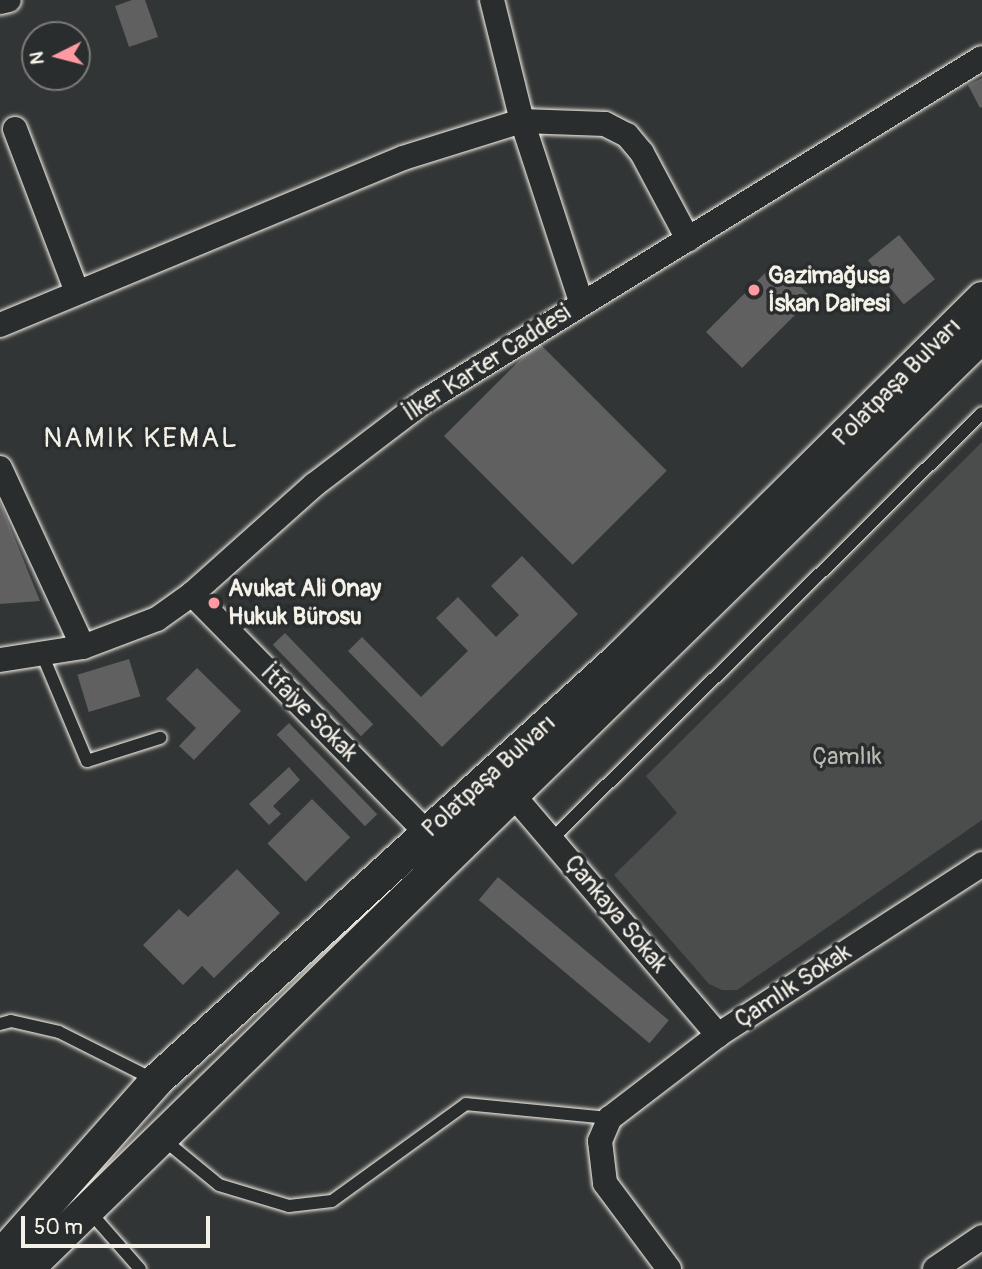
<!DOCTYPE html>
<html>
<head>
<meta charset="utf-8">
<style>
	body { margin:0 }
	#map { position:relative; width:982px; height:1269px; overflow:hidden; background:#323535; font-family:Pangolin,sans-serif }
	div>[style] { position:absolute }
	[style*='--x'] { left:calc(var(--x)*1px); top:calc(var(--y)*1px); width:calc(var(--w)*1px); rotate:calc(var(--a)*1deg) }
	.green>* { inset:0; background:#4b4d4c }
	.building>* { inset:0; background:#5f605f; transform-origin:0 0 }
	.roads { filter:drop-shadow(0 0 2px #f4f1e8) drop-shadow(0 0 2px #f4f1e8) }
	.lane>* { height:12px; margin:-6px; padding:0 6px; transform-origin:6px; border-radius:6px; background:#2a2d2e }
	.street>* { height:24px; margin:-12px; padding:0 12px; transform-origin:12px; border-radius:12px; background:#2a2d2e }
	.secondary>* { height:33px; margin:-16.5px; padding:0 16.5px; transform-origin:16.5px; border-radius:16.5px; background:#2a2d2e }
	.dots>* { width:19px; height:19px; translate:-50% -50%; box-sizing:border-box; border:4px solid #2a2d2e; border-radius:50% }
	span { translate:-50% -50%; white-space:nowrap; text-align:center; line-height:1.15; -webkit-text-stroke:7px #2a2d2e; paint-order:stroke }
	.poi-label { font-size:24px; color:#f4f1e8; font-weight:700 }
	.left { translate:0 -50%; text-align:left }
	.street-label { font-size:24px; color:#f4f1e8 }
	.park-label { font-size:24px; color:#b9b8b1 }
	.quarter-label { font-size:28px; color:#f4f1e8; letter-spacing:2px }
	.north { position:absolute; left:21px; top:21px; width:70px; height:70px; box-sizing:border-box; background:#2a2d2e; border:2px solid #7b7b78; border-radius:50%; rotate:264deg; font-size:19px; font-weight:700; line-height:28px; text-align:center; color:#f4f1e8 }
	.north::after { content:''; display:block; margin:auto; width:24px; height:32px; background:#ff9aa2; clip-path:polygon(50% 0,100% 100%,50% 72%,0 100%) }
	.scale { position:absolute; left:21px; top:1216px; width:189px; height:32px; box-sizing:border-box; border:4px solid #f4f1e8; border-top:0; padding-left:9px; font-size:21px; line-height:24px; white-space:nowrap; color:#f4f1e8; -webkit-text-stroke:5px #2a2d2e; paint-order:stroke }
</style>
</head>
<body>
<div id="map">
	<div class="green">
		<i style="clip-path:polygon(982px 442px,982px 820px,737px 990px,722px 990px,709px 984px,614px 875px,677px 813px,646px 776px)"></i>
	</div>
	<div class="building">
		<i style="clip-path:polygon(132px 0,145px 0,158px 37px,129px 47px,115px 6px)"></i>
		<i style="clip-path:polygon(982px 78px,982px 107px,980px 108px,968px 85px)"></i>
		<i style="left:899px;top:235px;width:57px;height:40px;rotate:51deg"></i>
		<i style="left:776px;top:262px;width:51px;height:99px;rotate:45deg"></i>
		<i style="left:538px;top:342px;width:182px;height:133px;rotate:45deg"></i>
		<i style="clip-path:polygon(0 502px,40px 601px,0 604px)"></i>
		<i style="clip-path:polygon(522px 556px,578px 614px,442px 747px,348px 651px,362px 637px,421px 697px,468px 651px,436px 618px,458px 597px,496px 637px,519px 615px,491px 586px)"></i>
		<i style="left:285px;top:633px;width:127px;height:17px;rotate:46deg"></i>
		<i style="left:129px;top:659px;width:39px;height:54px;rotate:73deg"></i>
		<i style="clip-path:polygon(197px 668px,241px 711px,194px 760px,179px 746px,196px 728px,166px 699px)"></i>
		<i style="left:289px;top:723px;width:127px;height:17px;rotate:46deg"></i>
		<i style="clip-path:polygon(289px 767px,300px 780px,273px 806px,281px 814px,269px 825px,249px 804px)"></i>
		<i style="left:312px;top:799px;width:54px;height:63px;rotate:45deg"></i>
		<i style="clip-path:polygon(237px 869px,280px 913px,214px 978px,202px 966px,183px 985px,143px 945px,179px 909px,188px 917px)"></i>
		<i style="left:498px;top:877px;width:223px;height:30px;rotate:40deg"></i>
	</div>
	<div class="roads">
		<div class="lane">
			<i style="--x:42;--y:654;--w:116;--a:67.2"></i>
			<i style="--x:87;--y:761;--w:77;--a:-17.5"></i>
			<i style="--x:552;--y:839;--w:605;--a:-44.73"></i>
			<i style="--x:0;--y:1024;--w:11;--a:-15"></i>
			<i style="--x:11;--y:1021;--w:49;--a:12.9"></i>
			<i style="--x:59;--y:1032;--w:105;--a:26.6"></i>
			<i style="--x:163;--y:1139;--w:72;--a:39.4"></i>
			<i style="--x:219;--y:1185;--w:73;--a:16.7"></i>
			<i style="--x:289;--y:1206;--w:43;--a:-6.6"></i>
			<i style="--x:332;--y:1201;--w:165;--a:-35.9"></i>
			<i style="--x:466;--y:1104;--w:145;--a:5.6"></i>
			<i style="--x:89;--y:1211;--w:77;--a:48.7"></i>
		</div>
		<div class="street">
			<i style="--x:492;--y:0;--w:125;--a:76.1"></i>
			<i style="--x:522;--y:121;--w:189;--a:71.9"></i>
			<i style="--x:0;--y:2;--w:9;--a:-13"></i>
			<i style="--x:15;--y:129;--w:172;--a:69.2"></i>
			<i style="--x:0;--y:325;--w:436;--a:-22.5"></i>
			<i style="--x:403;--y:158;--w:125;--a:-17.3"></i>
			<i style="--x:522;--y:121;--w:83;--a:2.1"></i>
			<i style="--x:605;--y:124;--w:25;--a:27"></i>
			<i style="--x:627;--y:135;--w:23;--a:50"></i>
			<i style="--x:642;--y:153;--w:98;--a:61.9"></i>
			<i style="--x:0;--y:468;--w:197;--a:65.1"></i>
			<i style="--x:192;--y:594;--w:334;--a:45.5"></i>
			<i style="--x:0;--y:660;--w:84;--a:-8.9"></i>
			<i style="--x:83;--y:647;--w:79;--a:-20.7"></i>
			<i style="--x:157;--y:619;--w:43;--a:-35.5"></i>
			<i style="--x:192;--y:594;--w:164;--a:-41.8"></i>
			<i style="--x:314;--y:485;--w:137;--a:-37.3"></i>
			<i style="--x:423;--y:402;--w:656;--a:-31.61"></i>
			<i style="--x:513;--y:795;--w:316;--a:49.5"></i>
			<i style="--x:669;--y:1269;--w:107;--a:-126.7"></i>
			<i style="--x:605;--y:1183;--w:42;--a:-96.8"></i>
			<i style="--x:600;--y:1141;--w:25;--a:-67"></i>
			<i style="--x:610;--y:1118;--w:136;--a:-37.5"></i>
			<i style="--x:718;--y:1035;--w:315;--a:-32.9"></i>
			<i style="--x:935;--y:1269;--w:57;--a:-34.2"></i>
		</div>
		<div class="secondary">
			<i style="--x:0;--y:1256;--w:235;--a:-48.4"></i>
			<i style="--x:156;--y:1080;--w:628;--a:-42.35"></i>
			<i style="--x:620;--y:657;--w:510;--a:-44.76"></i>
			<i style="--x:26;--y:1269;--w:1337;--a:-44.33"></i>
		</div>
	</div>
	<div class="dots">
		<i style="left:754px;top:290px;background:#ff9aa2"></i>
		<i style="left:214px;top:603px;background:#ff9aa2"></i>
	</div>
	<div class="poi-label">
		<span class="left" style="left:768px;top:290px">Gazimağusa<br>İskan Dairesi</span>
		<span class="left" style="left:228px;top:603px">Avukat Ali Onay<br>Hukuk Bürosu</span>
	</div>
	<div class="street-label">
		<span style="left:487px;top:363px;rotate:-33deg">İlker Karter Caddesi</span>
		<span style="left:897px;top:382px;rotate:-45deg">Polatpaşa Bulvarı</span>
		<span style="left:309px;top:713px;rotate:45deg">İtfaiye Sokak</span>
		<span style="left:489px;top:776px;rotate:-42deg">Polatpaşa Bulvarı</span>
		<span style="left:616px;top:914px;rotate:50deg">Çankaya Sokak</span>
		<span style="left:793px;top:986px;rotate:-33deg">Çamlık Sokak</span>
	</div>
	<div class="park-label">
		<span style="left:847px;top:757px">Çamlık</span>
	</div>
	<div class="quarter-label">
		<span style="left:141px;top:439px">NAMIK KEMAL</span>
	</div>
	<div class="north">N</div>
	<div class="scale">50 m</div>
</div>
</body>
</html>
